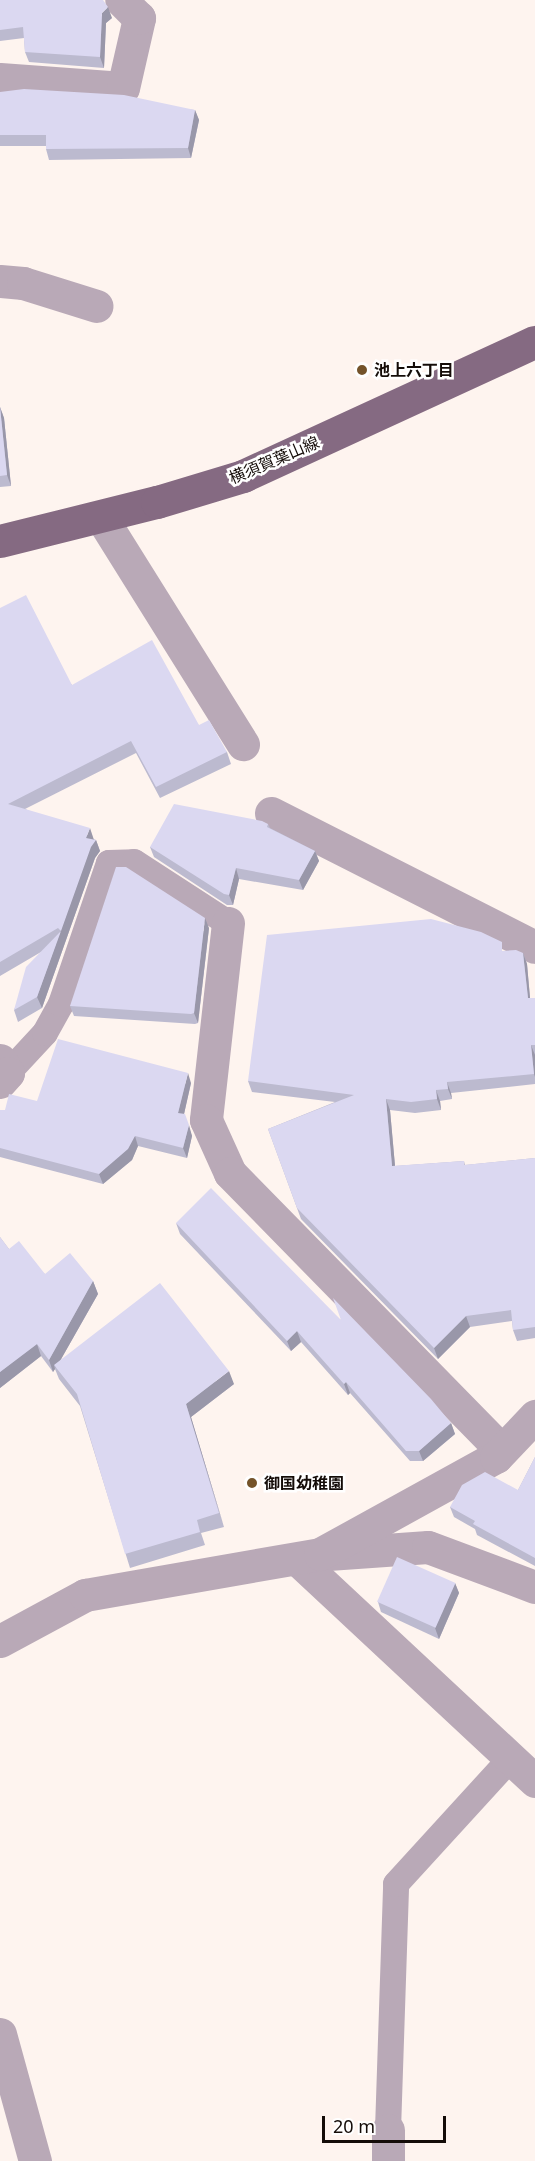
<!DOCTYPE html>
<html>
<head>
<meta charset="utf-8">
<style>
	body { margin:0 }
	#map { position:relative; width:535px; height:2161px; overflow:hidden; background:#fef4ef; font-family:"Noto Sans","Noto Sans JP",sans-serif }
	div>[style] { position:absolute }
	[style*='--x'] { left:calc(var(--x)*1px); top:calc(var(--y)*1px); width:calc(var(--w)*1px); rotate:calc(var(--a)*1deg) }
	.lane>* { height:26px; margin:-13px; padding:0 13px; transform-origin:13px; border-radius:13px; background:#b9a9b7 }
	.street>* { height:33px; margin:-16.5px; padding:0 16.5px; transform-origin:16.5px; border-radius:16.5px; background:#b9a9b7 }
	.primary>* { height:33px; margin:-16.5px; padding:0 16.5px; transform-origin:16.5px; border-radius:16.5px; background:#856a82 }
	.wall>* { inset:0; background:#bcbacf }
	.shaded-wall>* { inset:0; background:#9997a9 }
	.building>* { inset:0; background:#dbd8f1; transform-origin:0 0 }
	.dots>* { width:16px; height:16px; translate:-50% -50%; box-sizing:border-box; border:3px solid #fff; border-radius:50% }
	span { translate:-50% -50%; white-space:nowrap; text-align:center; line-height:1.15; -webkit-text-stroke:5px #fff; paint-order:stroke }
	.poi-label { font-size:16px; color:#140c08; font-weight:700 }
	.left { translate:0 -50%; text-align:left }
	.street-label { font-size:16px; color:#140c08 }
	.scale { position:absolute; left:322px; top:2116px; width:124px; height:27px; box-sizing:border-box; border:3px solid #140c08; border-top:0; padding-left:8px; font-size:18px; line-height:21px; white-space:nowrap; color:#140c08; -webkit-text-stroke:4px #fff; paint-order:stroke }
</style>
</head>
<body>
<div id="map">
	<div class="lane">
		<i style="--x:8;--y:1073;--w:54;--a:-47.2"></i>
		<i style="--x:45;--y:1033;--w:33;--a:-61"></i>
		<i style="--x:61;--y:1004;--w:149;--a:-71.2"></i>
		<i style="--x:109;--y:863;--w:25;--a:-2"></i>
		<i style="--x:134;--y:862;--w:112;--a:33"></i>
		<i style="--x:388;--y:2130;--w:246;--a:-88.1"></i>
		<i style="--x:396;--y:1884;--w:169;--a:-47.6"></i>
	</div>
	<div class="street">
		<i style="--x:0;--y:79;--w:123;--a:4.2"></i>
		<i style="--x:123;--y:88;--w:72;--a:-77.1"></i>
		<i style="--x:139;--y:18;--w:25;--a:-135"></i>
		<i style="--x:0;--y:281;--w:23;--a:5"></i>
		<i style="--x:23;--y:283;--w:77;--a:17.3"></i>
		<i style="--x:101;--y:517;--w:268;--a:58"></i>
		<i style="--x:271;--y:813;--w:296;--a:26.9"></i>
		<i style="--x:228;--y:923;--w:198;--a:96.4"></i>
		<i style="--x:206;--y:1120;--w:58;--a:65.6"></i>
		<i style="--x:230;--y:1173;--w:388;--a:45.6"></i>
		<i style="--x:0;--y:1060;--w:15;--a:58"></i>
		<i style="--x:8;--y:1073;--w:12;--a:132"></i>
		<i style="--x:328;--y:1554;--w:100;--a:-4"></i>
		<i style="--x:428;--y:1547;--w:114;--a:20.5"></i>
		<i style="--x:298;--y:1560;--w:324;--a:43"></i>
		<i style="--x:0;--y:1641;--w:97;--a:-28.4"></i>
		<i style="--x:85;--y:1595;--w:239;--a:-9.9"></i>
		<i style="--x:320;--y:1554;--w:201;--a:-28.9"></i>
		<i style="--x:496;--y:1457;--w:57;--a:-46.4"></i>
		<i style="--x:0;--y:2034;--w:132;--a:74.6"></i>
		<i style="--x:388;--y:2161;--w:31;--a:-90"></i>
	</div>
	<div class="primary">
		<i style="--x:0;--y:541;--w:162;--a:-14"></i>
		<i style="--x:157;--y:502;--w:90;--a:-16.8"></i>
		<i style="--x:243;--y:476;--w:321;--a:-24.7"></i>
	</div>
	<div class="wall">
		<i style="clip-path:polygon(0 0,112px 18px,106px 23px,104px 68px,29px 62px,25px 52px,24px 38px,0 41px)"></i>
		<i style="clip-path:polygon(0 92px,195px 110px,199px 120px,191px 158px,49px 160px,46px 149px,46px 146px,0 146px)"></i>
		<i style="clip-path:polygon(0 407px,4px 418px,11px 486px,0 487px)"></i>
		<i style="clip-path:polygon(0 608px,72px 685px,199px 725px,227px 752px,231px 764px,160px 798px,136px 753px,25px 809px,96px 840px,100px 851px,95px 858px,42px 1008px,18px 1022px,14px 1010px,41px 952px,0 976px)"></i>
		<i style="clip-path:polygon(268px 824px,270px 828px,315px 851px,319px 861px,303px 890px,239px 879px,233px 905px,227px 905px,154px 857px,150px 847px)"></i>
		<i style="clip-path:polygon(209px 928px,198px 1023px,195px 1024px,74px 1016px,70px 1006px)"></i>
		<i style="clip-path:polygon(505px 951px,523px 953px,527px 964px,530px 998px,535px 998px,535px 1084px,451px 1093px,452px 1099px,440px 1101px,441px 1110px,415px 1113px,390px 1110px,395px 1166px,464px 1161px,465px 1165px,535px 1158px,535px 1338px,517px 1341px,513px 1330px,512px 1321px,470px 1327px,438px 1359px,301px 1219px,268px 1129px,335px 1102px,252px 1092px,248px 1081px)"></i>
		<i style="clip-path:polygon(191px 1083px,184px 1114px,192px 1136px,187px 1158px,138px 1146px,132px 1160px,103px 1184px,0 1157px,0 1110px,5px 1110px,37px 1101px)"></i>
		<i style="clip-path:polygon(176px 1223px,341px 1320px,451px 1423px,455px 1434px,423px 1461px,410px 1461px,350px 1393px,348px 1395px,301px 1342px,291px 1351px,180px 1234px)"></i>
		<i style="clip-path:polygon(0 1237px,9px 1249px,45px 1274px,93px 1281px,98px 1294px,60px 1361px,234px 1384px,191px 1417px,224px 1527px,201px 1533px,205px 1545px,130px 1568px,80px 1406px,59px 1379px,55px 1369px,53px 1372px,41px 1356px,0 1388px)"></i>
		<i style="clip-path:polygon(535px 1457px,535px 1566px,477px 1535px,475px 1529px,454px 1517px,450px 1507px,518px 1490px)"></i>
		<i style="clip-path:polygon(455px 1583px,459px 1593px,439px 1639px,381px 1612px,378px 1602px)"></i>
	</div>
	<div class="shaded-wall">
		<i style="clip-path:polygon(108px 7px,112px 18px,106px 23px,104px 68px,100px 57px,102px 13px)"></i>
		<i style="clip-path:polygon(195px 110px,199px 120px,191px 158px,188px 148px)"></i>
		<i style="clip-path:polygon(0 407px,4px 418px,11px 486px,7px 475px)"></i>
		<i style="clip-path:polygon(90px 828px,94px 840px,96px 840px,100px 851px,95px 858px,42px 1008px,37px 997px,90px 848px,86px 838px)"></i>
		<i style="clip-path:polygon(315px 851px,319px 861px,303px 890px,299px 880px)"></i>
		<i style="clip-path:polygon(236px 868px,239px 879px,233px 905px,229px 895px)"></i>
		<i style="clip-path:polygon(205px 918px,209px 928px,198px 1023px,194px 1013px)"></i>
		<i style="clip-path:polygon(523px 953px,527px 964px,531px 1009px,528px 998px)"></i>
		<i style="clip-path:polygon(531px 1045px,535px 1055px,535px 1077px,534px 1074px)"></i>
		<i style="clip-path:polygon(188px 1073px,191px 1083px,182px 1123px,178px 1113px)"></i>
		<i style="clip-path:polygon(447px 1082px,451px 1093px,452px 1099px,448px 1089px)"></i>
		<i style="clip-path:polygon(436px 1090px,440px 1101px,441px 1110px,437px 1099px)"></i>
		<i style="clip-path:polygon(386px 1099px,390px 1110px,396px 1177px,392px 1166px)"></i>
		<i style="clip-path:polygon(189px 1125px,192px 1136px,187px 1158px,183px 1148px)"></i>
		<i style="clip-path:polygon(135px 1136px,138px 1146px,132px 1160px,103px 1184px,99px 1174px)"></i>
		<i style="clip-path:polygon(93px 1281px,98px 1294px,56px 1368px,54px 1365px,55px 1369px,53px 1372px,49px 1360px)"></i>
		<i style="clip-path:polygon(466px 1316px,470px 1327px,438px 1359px,434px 1348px)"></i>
		<i style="clip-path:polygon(297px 1331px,301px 1342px,291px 1351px,287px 1341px)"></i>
		<i style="clip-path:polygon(37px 1344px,41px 1356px,0 1388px,0 1372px)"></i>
		<i style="clip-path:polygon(229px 1371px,234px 1384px,191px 1417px,224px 1527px,186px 1404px)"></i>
		<i style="clip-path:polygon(346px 1382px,350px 1393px,348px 1395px,344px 1384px)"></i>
		<i style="clip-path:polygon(451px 1423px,455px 1434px,423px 1461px,419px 1451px)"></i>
		<i style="clip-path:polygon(455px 1583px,459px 1593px,439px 1639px,435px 1628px)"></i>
	</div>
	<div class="building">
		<i style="clip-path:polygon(0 0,103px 0,108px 7px,102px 13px,100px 57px,25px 52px,23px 27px,0 30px)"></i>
		<i style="clip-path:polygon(24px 89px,124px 95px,195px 110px,188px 148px,46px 149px,46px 135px,0 135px,0 92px)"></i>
		<i style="clip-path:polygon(0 407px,7px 475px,0 476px)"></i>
		<i style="clip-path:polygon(26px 595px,72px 685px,152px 640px,199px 725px,209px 720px,227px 752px,156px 787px,131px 741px,8px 804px,90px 828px,86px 838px,96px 840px,91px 847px,61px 931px,58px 928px,0 962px,0 608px)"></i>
		<i style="clip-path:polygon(174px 804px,262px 821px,268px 824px,267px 827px,315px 851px,299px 880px,236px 868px,229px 895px,224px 894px,150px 847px)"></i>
		<i style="clip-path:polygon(116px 867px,126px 867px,205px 918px,194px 1013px,191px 1014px,70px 1006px)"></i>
		<i style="clip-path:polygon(431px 919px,481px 932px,502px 942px,502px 951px,516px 950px,523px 953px,528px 998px,535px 998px,535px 1045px,531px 1045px,534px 1074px,447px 1082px,448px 1089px,436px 1090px,437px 1099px,411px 1102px,386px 1099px,392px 1166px,464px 1161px,464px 1165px,535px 1158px,535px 1327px,513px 1330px,511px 1310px,466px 1316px,434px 1348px,297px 1208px,268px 1129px,354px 1095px,248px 1081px,267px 935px)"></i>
		<i style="clip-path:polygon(61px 931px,37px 997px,14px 1010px,26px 967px)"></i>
		<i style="clip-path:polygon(58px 1039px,188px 1073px,178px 1113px,185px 1114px,189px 1125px,183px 1148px,135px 1136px,128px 1149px,99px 1174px,0 1148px,0 1110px,5px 1110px,9px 1094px,37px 1101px)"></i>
		<i style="clip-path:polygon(211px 1188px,341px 1320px,333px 1298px,431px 1399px,451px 1423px,419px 1451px,406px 1451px,346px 1382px,344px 1384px,297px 1331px,287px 1341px,176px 1223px)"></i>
		<i style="clip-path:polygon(0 1237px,9px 1249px,19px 1241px,45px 1274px,70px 1253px,93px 1281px,49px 1360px,37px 1344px,0 1372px)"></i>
		<i style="clip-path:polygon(160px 1283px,229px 1371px,186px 1404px,219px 1513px,197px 1520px,200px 1532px,125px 1554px,77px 1394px,54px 1365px)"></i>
		<i style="clip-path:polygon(535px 1457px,535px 1558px,473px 1524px,475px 1521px,450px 1507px,462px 1485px,485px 1472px,518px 1490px)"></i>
		<i style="left:397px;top:1557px;width:64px;height:49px;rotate:24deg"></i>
	</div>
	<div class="dots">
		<i style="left:362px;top:370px;background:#74532a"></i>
		<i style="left:252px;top:1483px;background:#74532a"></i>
	</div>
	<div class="poi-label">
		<span class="left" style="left:374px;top:370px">池上六丁目</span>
		<span class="left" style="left:264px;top:1483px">御国幼稚園</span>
	</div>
	<div class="street-label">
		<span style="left:274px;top:460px;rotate:-23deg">横須賀葉山線</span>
	</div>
	<div class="scale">20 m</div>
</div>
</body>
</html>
